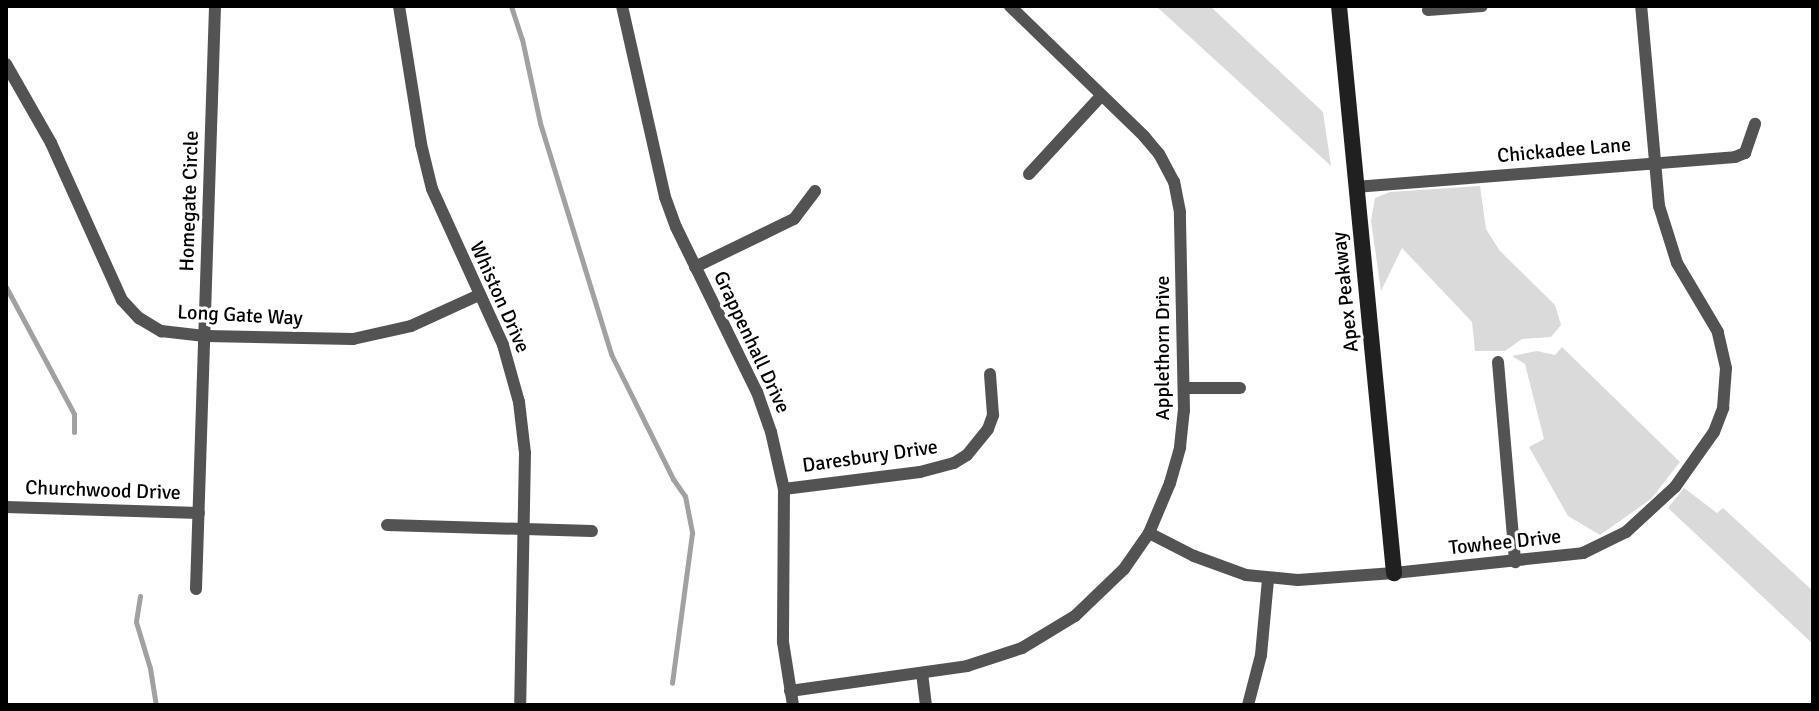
<!DOCTYPE html>
<html>
<head>
<meta charset="utf-8">
<style>
	body { margin:0 }
	#map { position:relative; width:1819px; height:711px; overflow:hidden; background:#fff; font-family:Signika,sans-serif }
	div>[style] { position:absolute }
	[style*='--x'] { left:calc(var(--x)*1px); top:calc(var(--y)*1px); width:calc(var(--w)*1px); rotate:calc(var(--a)*1deg) }
	.green>* { inset:0; background:#dadada }
	.stream>* { height:5px; margin:-2.5px; padding:0 2.5px; transform-origin:2.5px; border-radius:2.5px; background:#a1a1a1 }
	.street>* { height:12px; margin:-6px; padding:0 6px; transform-origin:6px; border-radius:6px; background:#535353 }
	.secondary>* { height:16px; margin:-8px; padding:0 8px; transform-origin:8px; border-radius:8px; background:#202020 }
	span { translate:-50% -50%; white-space:nowrap; text-align:center; line-height:1.15; -webkit-text-stroke:6px #fff; paint-order:stroke }
	.street-label { font-size:20px; color:#000 }
	.frame { position:absolute; inset:0; border:8px solid #000; pointer-events:none }
</style>
</head>
<body>
<div id="map">
	<div class="green">
		<i style="clip-path:polygon(1156px 6px,1210px 6px,1323px 112px,1331px 166px)"></i>
		<i style="clip-path:polygon(1480px 186px,1486px 229px,1500px 251px,1555px 305px,1561px 325px,1551px 337px,1522px 339px,1505px 351px,1475px 351px,1472px 322px,1402px 248px,1381px 291px,1371px 221px,1375px 198px,1390px 192px)"></i>
		<i style="clip-path:polygon(1562px 347px,1680px 462px,1651px 499px,1600px 535px,1568px 516px,1529px 447px,1544px 439px,1525px 364px,1512px 356px,1537px 351px,1555px 355px)"></i>
		<i style="clip-path:polygon(1684px 488px,1717px 513px,1723px 508px,1813px 591px,1813px 644px,1668px 508px)"></i>
	</div>
	<div class="stream">
		<i style="--x:511;--y:6;--w:35;--a:72"></i>
		<i style="--x:522;--y:39;--w:86;--a:77.9"></i>
		<i style="--x:540;--y:123;--w:242;--a:72.9"></i>
		<i style="--x:611;--y:354;--w:140;--a:63.6"></i>
		<i style="--x:673;--y:479;--w:21;--a:55"></i>
		<i style="--x:685;--y:496;--w:38;--a:79"></i>
		<i style="--x:692;--y:533;--w:151;--a:97.6"></i>
		<i style="--x:6;--y:287;--w:144;--a:61.8"></i>
		<i style="--x:74;--y:414;--w:18;--a:90"></i>
		<i style="--x:140;--y:596;--w:26;--a:99"></i>
		<i style="--x:136;--y:622;--w:48;--a:73.1"></i>
		<i style="--x:150;--y:668;--w:37;--a:81"></i>
	</div>
	<div class="street">
		<i style="--x:399;--y:6;--w:140;--a:80.9"></i>
		<i style="--x:421;--y:144;--w:46;--a:76.3"></i>
		<i style="--x:432;--y:189;--w:171;--a:65.5"></i>
		<i style="--x:503;--y:345;--w:59;--a:74.3"></i>
		<i style="--x:519;--y:402;--w:51;--a:83.3"></i>
		<i style="--x:525;--y:453;--w:252;--a:91.1"></i>
		<i style="--x:622;--y:6;--w:196;--a:77.3"></i>
		<i style="--x:665;--y:197;--w:32;--a:70"></i>
		<i style="--x:676;--y:227;--w:184;--a:63.9"></i>
		<i style="--x:757;--y:392;--w:42;--a:70.7"></i>
		<i style="--x:771;--y:432;--w:58;--a:77.2"></i>
		<i style="--x:784;--y:489;--w:153;--a:90.4"></i>
		<i style="--x:783;--y:642;--w:64;--a:81"></i>
		<i style="--x:1428;--y:10;--w:54;--a:-4.2"></i>
		<i style="--x:6;--y:64;--w:91;--a:60.3"></i>
		<i style="--x:51;--y:143;--w:172;--a:65.7"></i>
		<i style="--x:122;--y:300;--w:25;--a:47"></i>
		<i style="--x:139;--y:318;--w:26;--a:31"></i>
		<i style="--x:161;--y:331;--w:44;--a:6.5"></i>
		<i style="--x:205;--y:336;--w:148;--a:1.2"></i>
		<i style="--x:353;--y:339;--w:59;--a:-12.6"></i>
		<i style="--x:411;--y:326;--w:75;--a:-24.5"></i>
		<i style="--x:1029;--y:174;--w:106;--a:-47.3"></i>
		<i style="--x:1355;--y:187;--w:381;--a:-4.5"></i>
		<i style="--x:1735;--y:157;--w:11;--a:-22"></i>
		<i style="--x:1745;--y:153;--w:31;--a:-71"></i>
		<i style="--x:695;--y:267;--w:110;--a:-25.9"></i>
		<i style="--x:794;--y:219;--w:35;--a:-53"></i>
		<i style="--x:1498;--y:362;--w:201;--a:85.1"></i>
		<i style="--x:1184;--y:388;--w:56;--a:0"></i>
		<i style="--x:784;--y:489;--w:137;--a:-7.1"></i>
		<i style="--x:920;--y:472;--w:35;--a:-15"></i>
		<i style="--x:954;--y:463;--w:15;--a:-32"></i>
		<i style="--x:967;--y:455;--w:33;--a:-51"></i>
		<i style="--x:988;--y:429;--w:15;--a:-70"></i>
		<i style="--x:993;--y:415;--w:41;--a:-94.2"></i>
		<i style="--x:6;--y:507;--w:193;--a:1.8"></i>
		<i style="--x:387;--y:525;--w:205;--a:1.7"></i>
		<i style="--x:1149;--y:533;--w:51;--a:27.1"></i>
		<i style="--x:1194;--y:556;--w:55;--a:20.1"></i>
		<i style="--x:1246;--y:575;--w:52;--a:5.5"></i>
		<i style="--x:1298;--y:580;--w:96;--a:-4.2"></i>
		<i style="--x:1394;--y:573;--w:190;--a:-6"></i>
		<i style="--x:1583;--y:553;--w:48;--a:-26"></i>
		<i style="--x:1626;--y:532;--w:67;--a:-42.6"></i>
		<i style="--x:1675;--y:487;--w:67;--a:-54.7"></i>
		<i style="--x:1714;--y:432;--w:26;--a:-69"></i>
		<i style="--x:1723;--y:408;--w:40;--a:-85.7"></i>
		<i style="--x:1726;--y:368;--w:37;--a:-103"></i>
		<i style="--x:1718;--y:332;--w:80;--a:-120.7"></i>
		<i style="--x:1677;--y:263;--w:60;--a:-107.5"></i>
		<i style="--x:1659;--y:206;--w:201;--a:-95.1"></i>
		<i style="--x:196;--y:589;--w:583;--a:-88.13"></i>
		<i style="--x:922;--y:673;--w:32;--a:83"></i>
		<i style="--x:790;--y:691;--w:179;--a:-8"></i>
		<i style="--x:967;--y:666;--w:58;--a:-18.1"></i>
		<i style="--x:1022;--y:648;--w:62;--a:-31.1"></i>
		<i style="--x:1075;--y:616;--w:68;--a:-43.8"></i>
		<i style="--x:1124;--y:569;--w:44;--a:-55.2"></i>
		<i style="--x:1149;--y:533;--w:54;--a:-67.2"></i>
		<i style="--x:1170;--y:483;--w:37;--a:-74"></i>
		<i style="--x:1180;--y:447;--w:36;--a:-84"></i>
		<i style="--x:1184;--y:411;--w:199;--a:-91.2"></i>
		<i style="--x:1180;--y:212;--w:31;--a:-101"></i>
		<i style="--x:1174;--y:182;--w:32;--a:-118"></i>
		<i style="--x:1159;--y:154;--w:23;--a:-130"></i>
		<i style="--x:1144;--y:136;--w:187;--a:-135.9"></i>
		<i style="--x:1248;--y:705;--w:52;--a:-75.4"></i>
		<i style="--x:1261;--y:655;--w:76;--a:-84.7"></i>
	</div>
	<div class="secondary">
		<i style="--x:1339;--y:6;--w:570;--a:84.46"></i>
	</div>
	<div class="street-label">
		<span style="left:1564px;top:150px;rotate:-5deg">Chickadee Lane</span>
		<span style="left:189px;top:201px;rotate:-88deg">Homegate Circle</span>
		<span style="left:1345px;top:292px;rotate:-96deg">Apex Peakway</span>
		<span style="left:500px;top:297px;rotate:66deg">Whiston Drive</span>
		<span style="left:240px;top:315px;rotate:3deg">Long Gate Way</span>
		<span style="left:752px;top:342px;rotate:65deg">Grappenhall Drive</span>
		<span style="left:1162px;top:348px;rotate:-90deg">Applethorn Drive</span>
		<span style="left:870px;top:456px;rotate:-8deg">Daresbury Drive</span>
		<span style="left:103px;top:490px;rotate:2deg">Churchwood Drive</span>
		<span style="left:1505px;top:542px;rotate:-6deg">Towhee Drive</span>
	</div>
	<div class="frame"></div>
</div>
</body>
</html>
